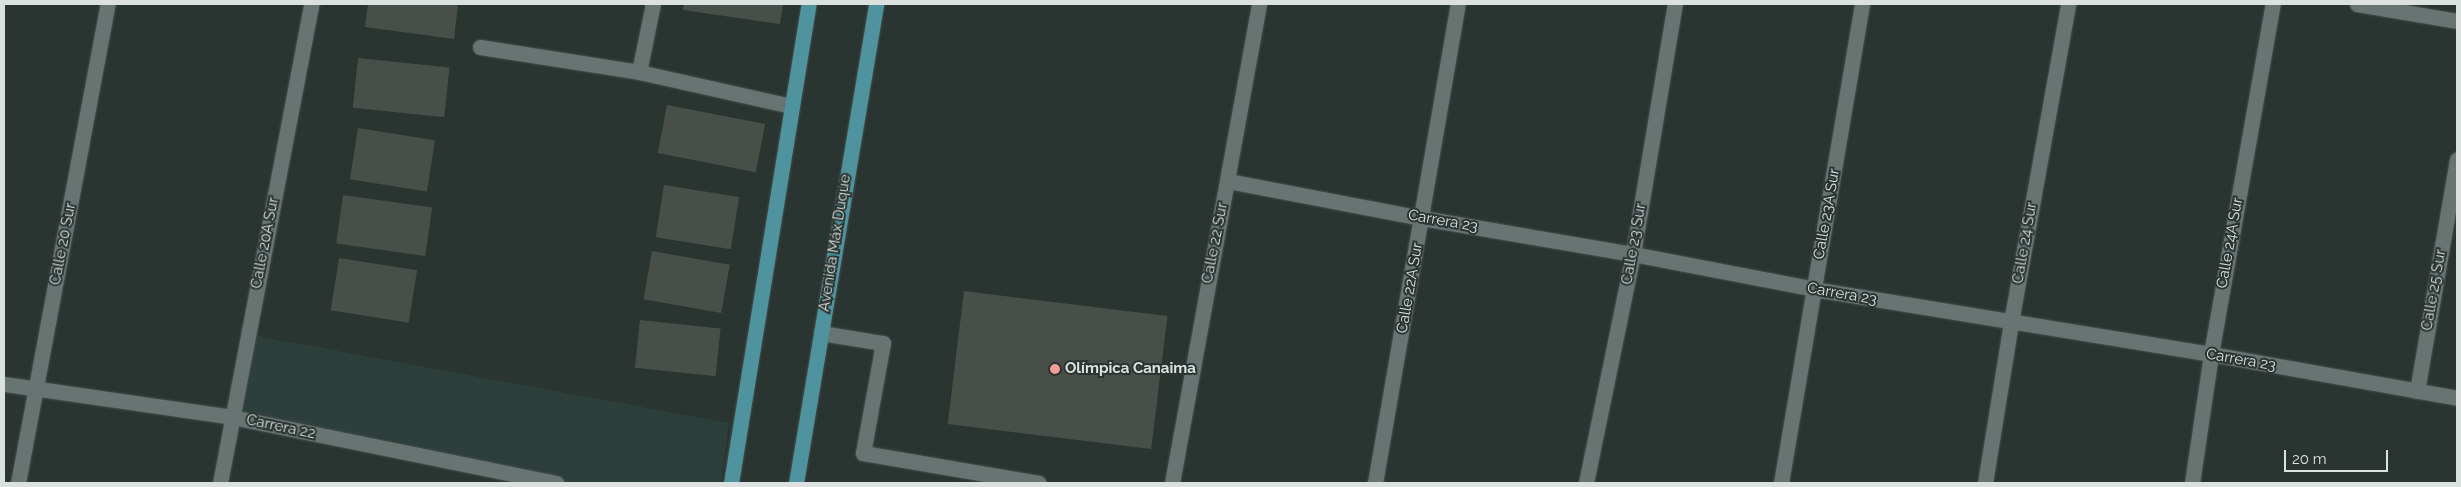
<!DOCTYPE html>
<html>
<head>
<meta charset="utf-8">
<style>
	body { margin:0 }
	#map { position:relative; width:2461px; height:487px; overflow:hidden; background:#2a3431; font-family:Raleway,sans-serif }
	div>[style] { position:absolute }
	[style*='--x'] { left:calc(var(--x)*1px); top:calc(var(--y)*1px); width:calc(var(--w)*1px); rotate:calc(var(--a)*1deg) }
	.built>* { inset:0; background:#2d3f3a }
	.building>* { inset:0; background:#484f48; transform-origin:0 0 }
	.roads { filter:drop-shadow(0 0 1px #464f4c) drop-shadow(0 0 1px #464f4c) }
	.minor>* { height:15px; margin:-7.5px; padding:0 7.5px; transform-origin:7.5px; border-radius:7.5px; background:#687471 }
	.major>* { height:15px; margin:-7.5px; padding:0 7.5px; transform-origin:7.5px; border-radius:7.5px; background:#4e939d }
	.dots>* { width:14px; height:14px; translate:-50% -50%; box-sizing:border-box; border:2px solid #2a3431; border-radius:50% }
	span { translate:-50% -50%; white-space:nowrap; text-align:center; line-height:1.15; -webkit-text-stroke:4px #2a3431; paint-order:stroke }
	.street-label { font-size:15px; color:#dae1df }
	.poi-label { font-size:15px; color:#dae1df; font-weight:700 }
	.left { translate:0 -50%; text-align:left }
	.frame { position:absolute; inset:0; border:5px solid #dae1df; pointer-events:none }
	.scale { position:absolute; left:2284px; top:450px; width:104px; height:22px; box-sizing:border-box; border:2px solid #dae1df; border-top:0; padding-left:6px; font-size:15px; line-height:18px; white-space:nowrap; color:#dae1df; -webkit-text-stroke:4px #2a3431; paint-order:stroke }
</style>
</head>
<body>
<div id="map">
	<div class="built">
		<i style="clip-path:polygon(257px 336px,729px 423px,721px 483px,563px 483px,242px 417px)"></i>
	</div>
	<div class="building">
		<i style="clip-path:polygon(368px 4px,458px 4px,454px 39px,365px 27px)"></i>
		<i style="clip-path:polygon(684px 4px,783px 4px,780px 24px,683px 10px)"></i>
		<i style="left:358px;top:58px;width:92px;height:50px;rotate:6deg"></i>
		<i style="left:667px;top:105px;width:100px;height:49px;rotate:11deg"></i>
		<i style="left:358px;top:128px;width:78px;height:52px;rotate:9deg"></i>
		<i style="left:664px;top:185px;width:76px;height:53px;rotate:9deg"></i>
		<i style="left:343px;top:195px;width:90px;height:49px;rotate:8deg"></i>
		<i style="left:652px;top:251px;width:79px;height:49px;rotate:10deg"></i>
		<i style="left:339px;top:258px;width:79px;height:53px;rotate:9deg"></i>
		<i style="left:964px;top:291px;width:205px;height:134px;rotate:7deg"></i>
		<i style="left:640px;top:320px;width:81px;height:48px;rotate:6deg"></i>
	</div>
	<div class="roads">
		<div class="minor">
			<i style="--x:2357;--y:4;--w:101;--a:9.6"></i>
			<i style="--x:480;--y:47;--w:161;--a:8.9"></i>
			<i style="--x:639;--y:72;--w:156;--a:12.6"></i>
			<i style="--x:639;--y:72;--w:69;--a:-78.4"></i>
			<i style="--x:1228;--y:181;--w:197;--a:10.8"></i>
			<i style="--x:1422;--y:218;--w:214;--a:9.7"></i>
			<i style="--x:1633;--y:254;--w:184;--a:10.9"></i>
			<i style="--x:1814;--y:289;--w:402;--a:9.3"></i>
			<i style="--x:2211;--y:354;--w:250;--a:10.1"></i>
			<i style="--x:821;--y:333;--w:63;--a:9.2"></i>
			<i style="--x:883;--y:343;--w:112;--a:100.3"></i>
			<i style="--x:863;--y:453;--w:178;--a:9.7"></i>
			<i style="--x:4;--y:384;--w:230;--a:8.2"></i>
			<i style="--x:232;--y:417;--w:331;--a:11.5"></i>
			<i style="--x:2417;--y:391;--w:235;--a:-80.2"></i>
			<i style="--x:18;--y:483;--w:487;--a:-79.4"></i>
			<i style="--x:220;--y:483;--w:488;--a:-79.2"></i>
			<i style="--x:1172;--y:483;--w:487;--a:-79.7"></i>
			<i style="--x:1375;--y:483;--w:486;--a:-80.2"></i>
			<i style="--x:1586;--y:483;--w:234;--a:-78.4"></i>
			<i style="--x:1633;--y:254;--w:254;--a:-80.5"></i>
			<i style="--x:1781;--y:483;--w:486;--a:-80.4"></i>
			<i style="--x:1985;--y:483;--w:163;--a:-80.8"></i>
			<i style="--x:2011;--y:322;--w:323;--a:-79.8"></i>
			<i style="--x:2192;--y:483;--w:130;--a:-81.6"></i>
			<i style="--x:2211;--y:354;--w:355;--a:-80"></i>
		</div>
		<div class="major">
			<i style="--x:731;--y:483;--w:485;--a:-80.8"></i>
			<i style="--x:796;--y:483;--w:486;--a:-80.5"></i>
		</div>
	</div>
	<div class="dots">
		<i style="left:1055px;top:369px;background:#f59b9a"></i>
	</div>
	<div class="street-label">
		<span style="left:1827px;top:214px;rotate:-80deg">Calle 23A Sur</span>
		<span style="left:1443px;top:221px;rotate:10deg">Carrera 23</span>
		<span style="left:265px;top:243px;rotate:-79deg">Calle 20A Sur</span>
		<span style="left:835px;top:243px;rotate:-81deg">Avenida Máx Duque</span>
		<span style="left:1215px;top:243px;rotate:-79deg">Calle 22 Sur</span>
		<span style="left:2025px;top:243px;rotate:-80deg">Calle 24 Sur</span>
		<span style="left:2230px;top:243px;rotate:-80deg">Calle 24A Sur</span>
		<span style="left:63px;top:244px;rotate:-79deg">Calle 20 Sur</span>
		<span style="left:1634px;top:244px;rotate:-80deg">Calle 23 Sur</span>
		<span style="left:1410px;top:288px;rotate:-80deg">Calle 22A Sur</span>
		<span style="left:2434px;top:290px;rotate:-80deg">Calle 25 Sur</span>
		<span style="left:1842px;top:294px;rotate:10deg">Carrera 23</span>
		<span style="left:2241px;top:360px;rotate:10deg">Carrera 23</span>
		<span style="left:281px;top:427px;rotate:12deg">Carrera 22</span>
	</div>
	<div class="poi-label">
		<span class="left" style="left:1065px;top:369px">Olímpica Canaima</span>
	</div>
	<div class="frame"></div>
	<div class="scale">20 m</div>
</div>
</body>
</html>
